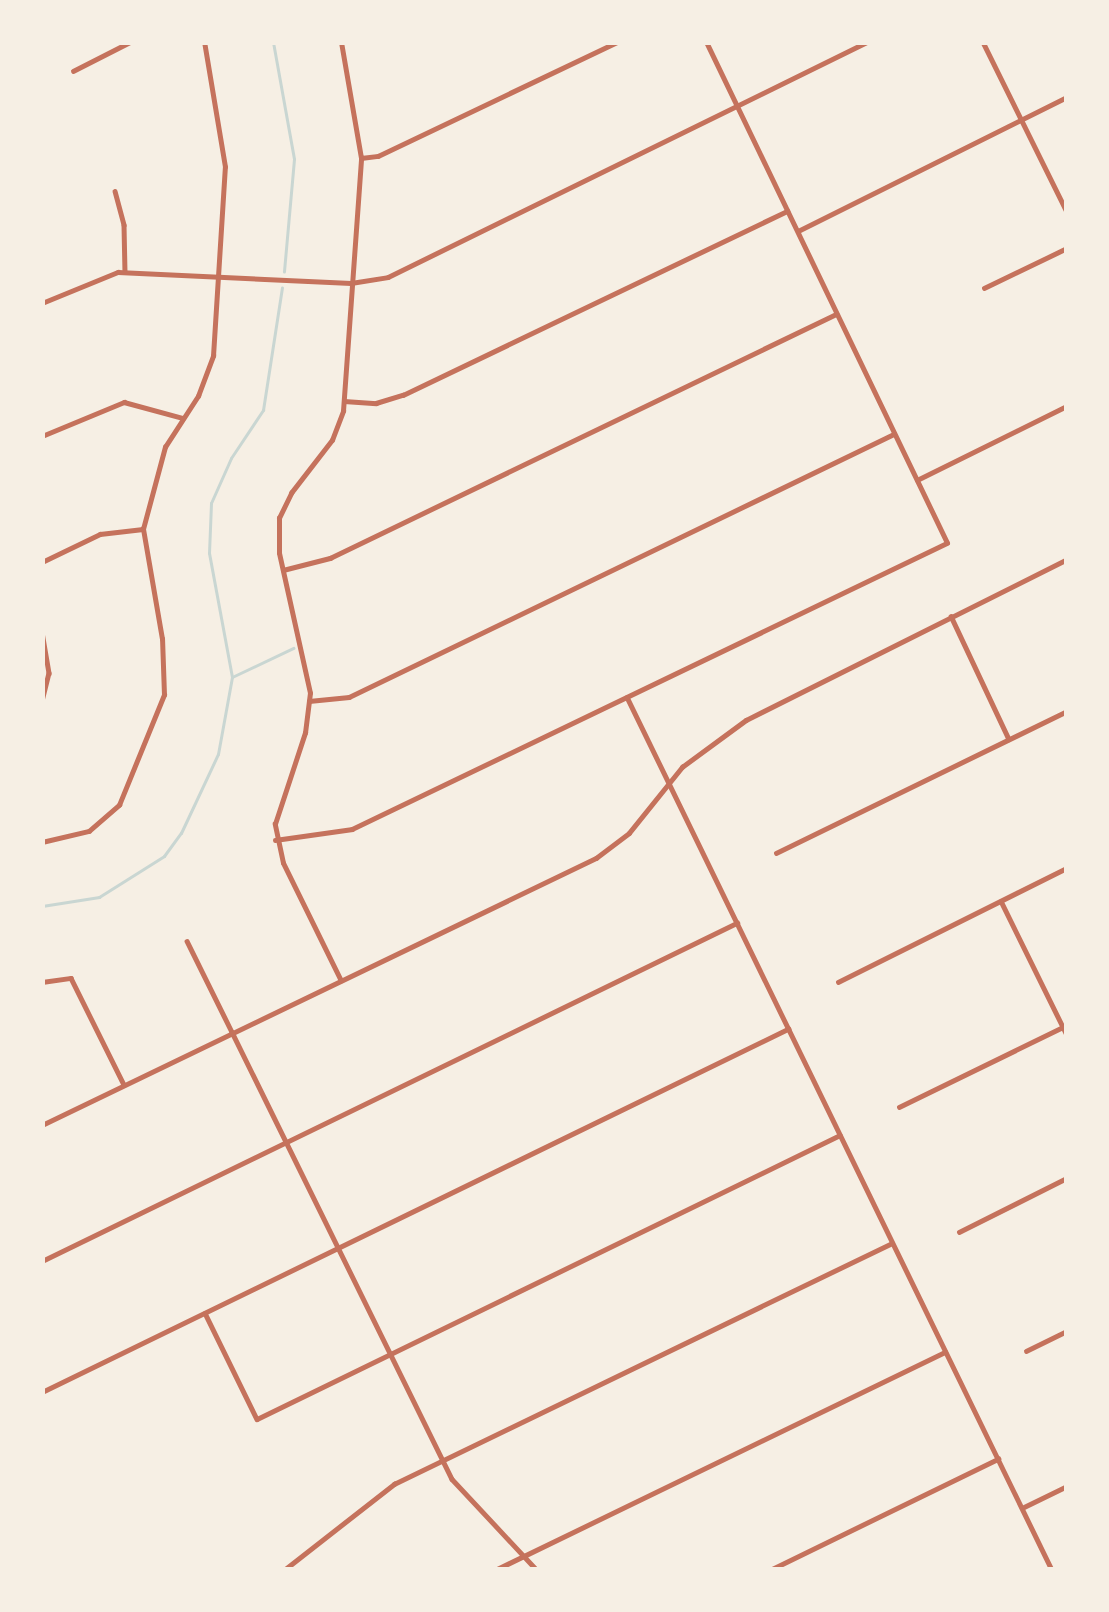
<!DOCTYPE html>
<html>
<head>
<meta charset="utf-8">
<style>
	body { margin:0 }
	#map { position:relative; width:1109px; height:1612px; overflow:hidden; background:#f6efe4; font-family:Commissioner,sans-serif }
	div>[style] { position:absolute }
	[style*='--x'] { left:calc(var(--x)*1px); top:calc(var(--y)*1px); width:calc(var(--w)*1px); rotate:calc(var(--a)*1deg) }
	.stream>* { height:3px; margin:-1.5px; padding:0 1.5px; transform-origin:1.5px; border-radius:1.5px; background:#c9d6d2 }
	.minor>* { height:4.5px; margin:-2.25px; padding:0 2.25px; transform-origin:2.25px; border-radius:2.25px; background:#c5725c }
	.tertiary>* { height:4.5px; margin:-2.25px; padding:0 2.25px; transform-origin:2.25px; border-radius:2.25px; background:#c5725c }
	span { translate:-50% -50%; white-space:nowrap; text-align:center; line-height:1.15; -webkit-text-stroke:10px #f6efe4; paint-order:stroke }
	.frame { position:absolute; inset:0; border:45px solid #f6efe4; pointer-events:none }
</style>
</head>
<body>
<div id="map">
	<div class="stream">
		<i style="--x:273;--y:42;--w:119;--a:79.8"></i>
		<i style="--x:294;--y:159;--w:113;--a:95.1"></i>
		<i style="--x:232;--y:677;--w:126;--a:-100.5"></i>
		<i style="--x:209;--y:553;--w:50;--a:-87.7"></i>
		<i style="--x:211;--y:503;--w:49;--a:-66"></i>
		<i style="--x:231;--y:458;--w:58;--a:-56.3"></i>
		<i style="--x:263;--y:410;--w:124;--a:-81.2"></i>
		<i style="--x:42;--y:906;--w:58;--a:-9"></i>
		<i style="--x:99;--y:897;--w:77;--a:-32.2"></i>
		<i style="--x:164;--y:856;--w:29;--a:-54"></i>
		<i style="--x:181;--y:833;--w:87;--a:-64.9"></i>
		<i style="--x:218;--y:754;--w:78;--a:-79.7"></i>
		<i style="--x:232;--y:677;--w:68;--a:-25.4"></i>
	</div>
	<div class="minor">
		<i style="--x:73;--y:71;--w:64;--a:-27"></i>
		<i style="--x:361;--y:158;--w:17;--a:-7"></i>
		<i style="--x:378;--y:156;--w:265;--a:-25.5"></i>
		<i style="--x:115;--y:191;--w:35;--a:75"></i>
		<i style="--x:124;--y:225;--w:47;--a:88.8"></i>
		<i style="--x:798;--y:231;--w:301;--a:-26.5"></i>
		<i style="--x:984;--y:288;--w:92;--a:-25.7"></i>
		<i style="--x:42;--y:303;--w:82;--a:-22.2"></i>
		<i style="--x:118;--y:272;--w:233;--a:2.7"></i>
		<i style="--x:351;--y:283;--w:37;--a:-9"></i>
		<i style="--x:388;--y:277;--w:534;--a:-26.13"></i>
		<i style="--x:344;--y:401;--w:32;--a:4"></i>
		<i style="--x:376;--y:403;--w:28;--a:-17"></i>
		<i style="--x:403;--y:395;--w:426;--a:-25.6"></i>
		<i style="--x:42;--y:436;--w:89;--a:-22.5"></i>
		<i style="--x:124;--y:402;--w:61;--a:15.2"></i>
		<i style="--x:917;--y:480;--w:167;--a:-26.3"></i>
		<i style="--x:42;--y:562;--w:64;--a:-25.8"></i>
		<i style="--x:100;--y:534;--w:43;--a:-6.6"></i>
		<i style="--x:283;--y:570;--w:49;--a:-14.3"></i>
		<i style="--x:330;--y:558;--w:562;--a:-25.74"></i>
		<i style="--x:951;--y:616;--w:136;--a:64.8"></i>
		<i style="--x:42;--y:632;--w:42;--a:80.3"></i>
		<i style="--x:49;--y:673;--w:29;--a:104"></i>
		<i style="--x:627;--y:697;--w:971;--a:64.04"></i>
		<i style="--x:309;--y:701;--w:40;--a:-5.7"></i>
		<i style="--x:349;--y:697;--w:605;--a:-25.76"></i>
		<i style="--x:275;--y:840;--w:78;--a:-8.1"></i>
		<i style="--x:352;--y:829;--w:660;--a:-25.67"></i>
		<i style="--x:947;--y:543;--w:556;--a:-115.69"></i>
		<i style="--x:42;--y:842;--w:48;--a:-13.2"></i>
		<i style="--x:89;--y:831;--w:40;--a:-41"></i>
		<i style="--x:119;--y:805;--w:119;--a:-67.8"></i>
		<i style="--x:164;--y:695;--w:56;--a:-92"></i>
		<i style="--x:162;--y:639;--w:112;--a:-99.8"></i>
		<i style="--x:143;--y:529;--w:85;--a:-75"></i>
		<i style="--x:165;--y:447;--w:61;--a:-57.1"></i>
		<i style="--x:198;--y:396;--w:43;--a:-69.4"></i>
		<i style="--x:213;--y:356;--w:189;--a:-86.4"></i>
		<i style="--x:225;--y:167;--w:127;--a:-99.5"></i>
		<i style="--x:776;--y:853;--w:324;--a:-26"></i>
		<i style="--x:1001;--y:901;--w:149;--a:63.8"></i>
		<i style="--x:187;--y:941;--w:102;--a:63.7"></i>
		<i style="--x:42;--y:982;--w:29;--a:-8"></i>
		<i style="--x:71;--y:978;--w:119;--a:63.6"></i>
		<i style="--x:838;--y:982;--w:256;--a:-26.5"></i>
		<i style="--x:899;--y:1107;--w:187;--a:-26"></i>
		<i style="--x:959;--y:1232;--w:121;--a:-26.6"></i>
		<i style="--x:42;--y:1261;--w:773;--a:-25.94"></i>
		<i style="--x:205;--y:1313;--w:118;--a:63.9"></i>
		<i style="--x:257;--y:1419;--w:648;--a:-25.97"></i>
		<i style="--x:1026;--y:1351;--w:46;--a:-26"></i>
		<i style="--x:42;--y:1392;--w:830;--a:-25.95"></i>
		<i style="--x:1024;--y:1507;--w:48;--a:-26"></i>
		<i style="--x:284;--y:1570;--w:140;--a:-38"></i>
		<i style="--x:394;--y:1484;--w:553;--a:-25.82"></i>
		<i style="--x:495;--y:1570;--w:500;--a:-25.85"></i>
		<i style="--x:770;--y:1570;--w:254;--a:-26"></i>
	</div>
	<div class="tertiary">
		<i style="--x:983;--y:42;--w:190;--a:63.7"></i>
		<i style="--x:341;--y:981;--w:131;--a:-116.2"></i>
		<i style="--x:283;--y:863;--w:40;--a:-102"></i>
		<i style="--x:275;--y:824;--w:96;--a:-71.8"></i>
		<i style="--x:305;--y:733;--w:40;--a:-82.9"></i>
		<i style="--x:310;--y:693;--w:143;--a:-102.5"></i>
		<i style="--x:279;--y:553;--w:35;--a:-90"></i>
		<i style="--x:279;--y:518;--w:28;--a:-64"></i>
		<i style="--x:291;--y:493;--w:67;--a:-52.3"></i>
		<i style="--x:332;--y:440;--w:31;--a:-69"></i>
		<i style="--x:343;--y:411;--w:254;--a:-85.9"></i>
		<i style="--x:361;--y:158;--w:118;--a:-99.8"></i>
		<i style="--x:232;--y:1032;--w:498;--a:63.8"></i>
		<i style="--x:452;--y:1479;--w:125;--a:47"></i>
		<i style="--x:42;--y:1125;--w:615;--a:-25.73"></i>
		<i style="--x:596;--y:858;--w:41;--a:-37.1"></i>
		<i style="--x:629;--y:833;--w:85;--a:-51.2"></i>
		<i style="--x:682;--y:767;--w:79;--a:-36.3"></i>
		<i style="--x:746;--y:720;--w:359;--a:-26.6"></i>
	</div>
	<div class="frame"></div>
</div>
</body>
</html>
